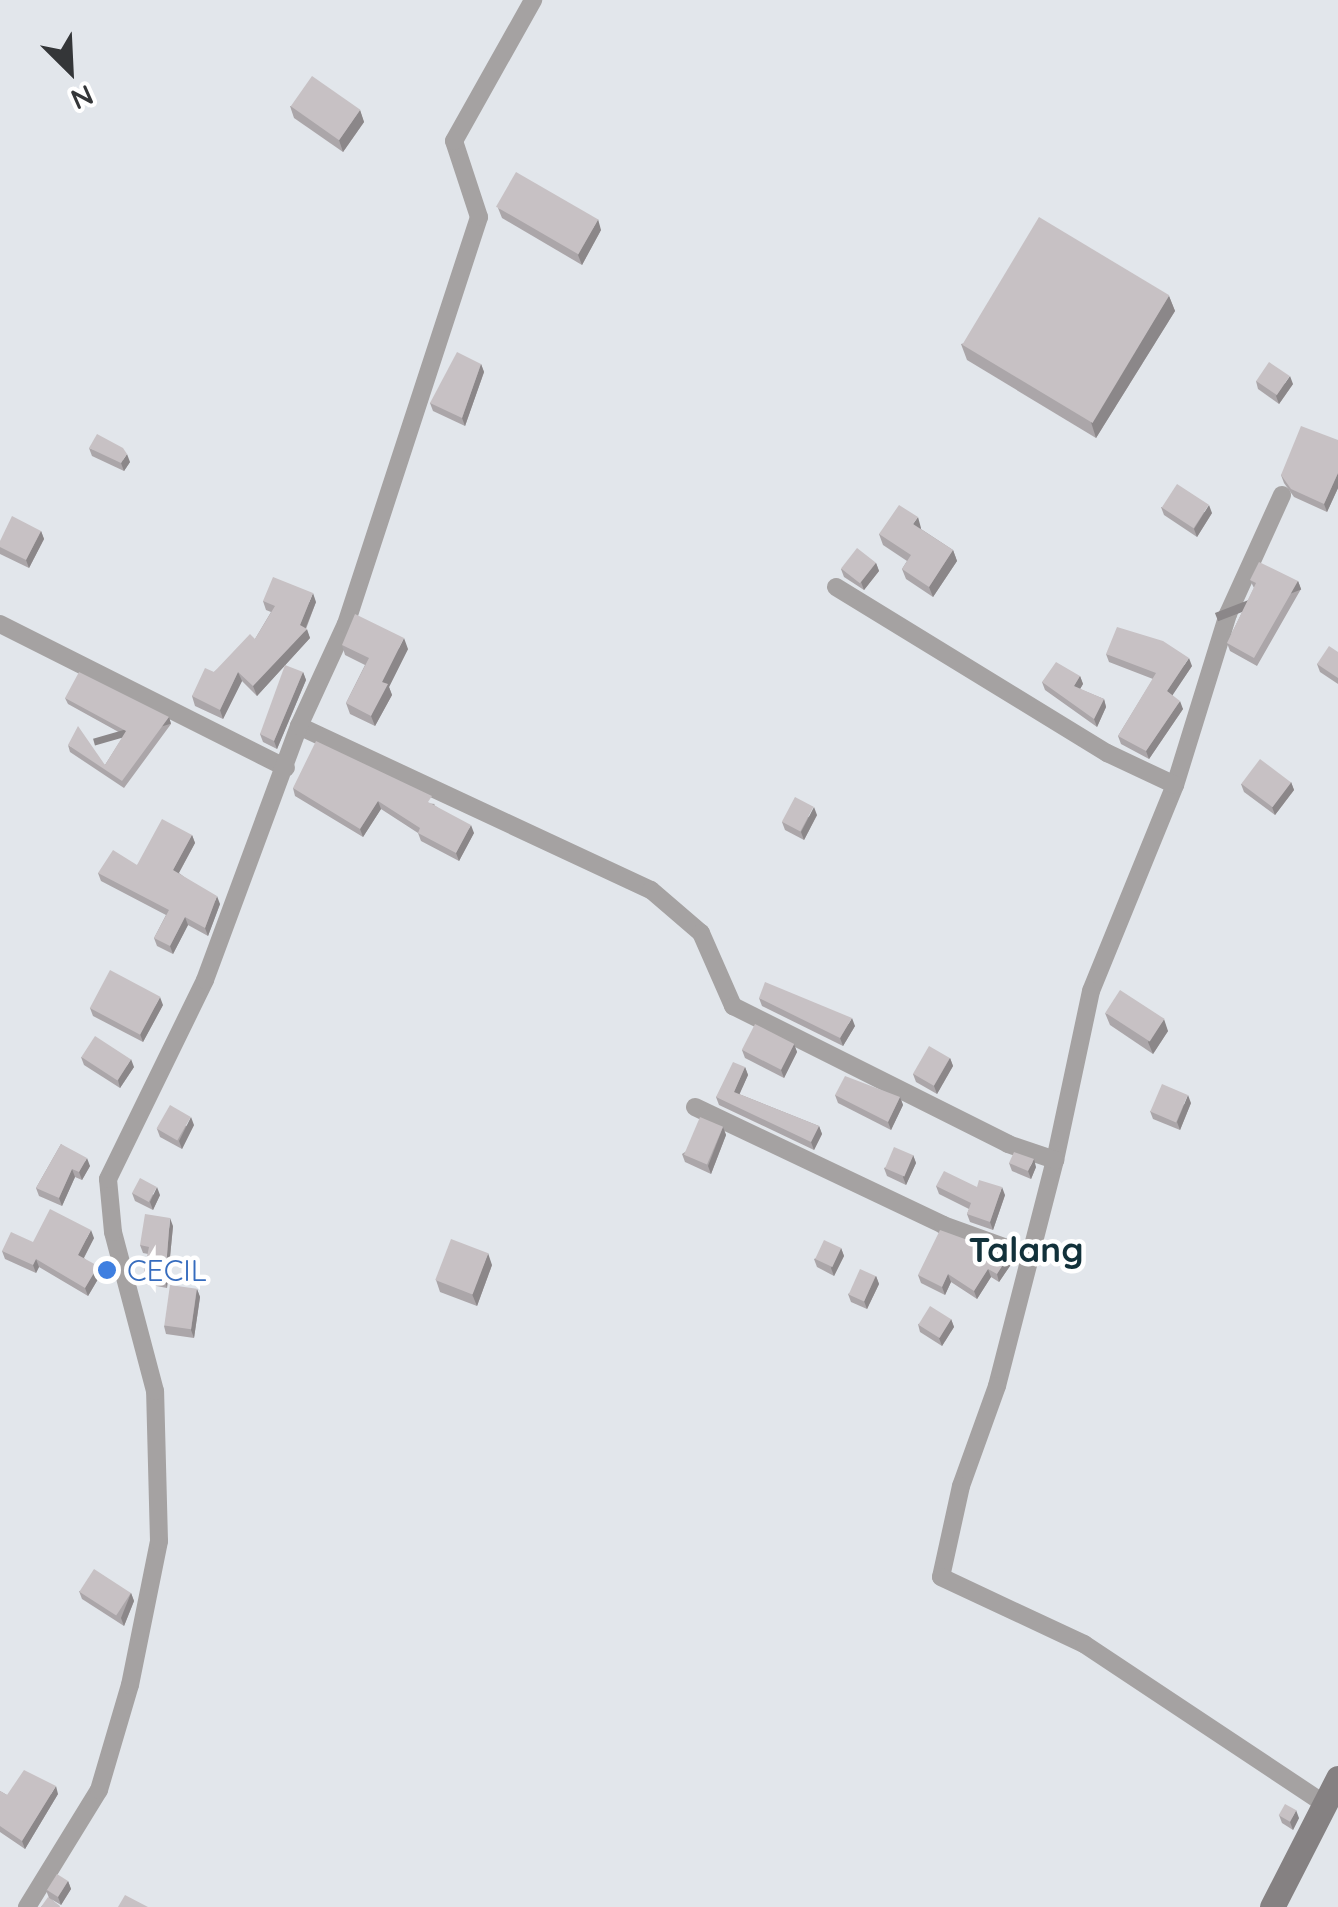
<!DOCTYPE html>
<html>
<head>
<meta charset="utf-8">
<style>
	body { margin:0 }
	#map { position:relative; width:1338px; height:1907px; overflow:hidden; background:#e2e6eb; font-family:Quicksand,sans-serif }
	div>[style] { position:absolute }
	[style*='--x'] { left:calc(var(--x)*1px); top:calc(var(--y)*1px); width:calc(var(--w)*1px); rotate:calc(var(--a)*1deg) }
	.street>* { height:18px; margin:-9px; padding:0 9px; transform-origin:9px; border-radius:9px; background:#a5a2a2 }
	.secondary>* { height:25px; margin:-12.5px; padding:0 12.5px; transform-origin:12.5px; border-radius:12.5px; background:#858182 }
	.wall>* { inset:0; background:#aba6a9 }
	.shaded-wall>* { inset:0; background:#8b8789; transform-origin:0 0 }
	.building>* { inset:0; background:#c7c1c4; transform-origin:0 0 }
	.dots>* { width:28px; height:28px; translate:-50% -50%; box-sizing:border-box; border:5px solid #fff; border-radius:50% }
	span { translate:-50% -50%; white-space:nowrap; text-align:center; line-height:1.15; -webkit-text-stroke:9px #fff; paint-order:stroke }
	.shop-label { font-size:30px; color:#366cbe }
	.left { translate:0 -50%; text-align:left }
	.quarter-label { font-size:35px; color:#12313a; font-weight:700 }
	.north { position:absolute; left:20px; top:20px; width:100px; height:100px; -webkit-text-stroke:8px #fff; paint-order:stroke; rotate:156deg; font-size:28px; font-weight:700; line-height:40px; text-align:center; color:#343638 }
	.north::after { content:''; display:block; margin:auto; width:35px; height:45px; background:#343638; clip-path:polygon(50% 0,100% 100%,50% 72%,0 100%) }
</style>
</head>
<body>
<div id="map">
	<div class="street">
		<i style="--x:1282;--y:495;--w:131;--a:114.4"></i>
		<i style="--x:1228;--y:614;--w:179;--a:107.2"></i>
		<i style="--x:1175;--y:785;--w:222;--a:112.2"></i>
		<i style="--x:1091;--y:991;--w:173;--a:102"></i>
		<i style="--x:1055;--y:1160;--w:233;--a:104.4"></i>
		<i style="--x:997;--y:1386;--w:106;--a:109.8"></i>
		<i style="--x:961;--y:1486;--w:93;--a:102.4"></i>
		<i style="--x:941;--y:1577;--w:158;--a:25.1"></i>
		<i style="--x:1084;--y:1644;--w:289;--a:33.6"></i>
		<i style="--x:836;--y:587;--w:318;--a:31.5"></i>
		<i style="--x:1107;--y:753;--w:75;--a:25.2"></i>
		<i style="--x:0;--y:624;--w:320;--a:26.7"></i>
		<i style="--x:299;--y:726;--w:388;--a:25"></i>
		<i style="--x:651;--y:890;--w:66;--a:40.7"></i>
		<i style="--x:701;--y:933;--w:80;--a:66.3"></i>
		<i style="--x:733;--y:1006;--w:308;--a:26.6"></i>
		<i style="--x:1008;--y:1144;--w:50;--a:18.8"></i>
		<i style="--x:695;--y:1107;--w:275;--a:25.4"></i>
		<i style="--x:943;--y:1225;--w:88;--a:19.9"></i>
		<i style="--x:27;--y:1907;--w:137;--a:-58.4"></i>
		<i style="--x:99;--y:1790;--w:109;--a:-73.6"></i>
		<i style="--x:130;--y:1685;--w:147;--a:-78.6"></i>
		<i style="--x:159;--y:1541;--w:150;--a:-91.5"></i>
		<i style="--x:155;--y:1391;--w:164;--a:-104.8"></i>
		<i style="--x:113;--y:1232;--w:53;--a:-95.4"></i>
		<i style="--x:108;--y:1179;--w:221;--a:-64"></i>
		<i style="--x:205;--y:980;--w:271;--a:-69.7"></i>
		<i style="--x:299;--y:726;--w:112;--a:-65.3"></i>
		<i style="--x:346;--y:624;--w:428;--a:-71.9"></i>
		<i style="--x:479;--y:217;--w:80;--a:-108.2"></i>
		<i style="--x:454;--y:141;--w:162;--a:-60.7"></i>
	</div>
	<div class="secondary">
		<i style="--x:1272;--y:1907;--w:145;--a:-62.9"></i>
	</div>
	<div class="wall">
		<i style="clip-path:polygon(290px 106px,360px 110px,364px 122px,343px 152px,294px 118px)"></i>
		<i style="clip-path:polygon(498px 208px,601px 230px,582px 265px,502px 218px)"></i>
		<i style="clip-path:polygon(1169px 296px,1175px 311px,1096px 438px,967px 360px,961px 344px)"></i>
		<i style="clip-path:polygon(481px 364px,484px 372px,465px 426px,433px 411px,430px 403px)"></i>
		<i style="clip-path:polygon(1256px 381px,1293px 384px,1279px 404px,1258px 389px)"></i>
		<i style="clip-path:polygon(1338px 440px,1338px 488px,1327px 512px,1294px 497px,1284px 483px,1281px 475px)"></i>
		<i style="clip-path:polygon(89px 448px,130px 462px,124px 471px,92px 456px)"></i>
		<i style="clip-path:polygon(1161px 507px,1212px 513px,1197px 537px,1164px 515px)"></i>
		<i style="clip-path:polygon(921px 528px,921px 529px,953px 550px,957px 561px,933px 597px,906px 579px,902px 569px,907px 561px,883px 545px,879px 534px)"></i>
		<i style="clip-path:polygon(41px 531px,44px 539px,29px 568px,0 554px,0 541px)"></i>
		<i style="clip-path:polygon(876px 563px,879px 571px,864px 590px,844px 577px,841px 569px)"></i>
		<i style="clip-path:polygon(1250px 580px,1298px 581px,1301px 589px,1257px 666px,1230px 651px,1227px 643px,1254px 588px)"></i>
		<i style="clip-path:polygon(263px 601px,316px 602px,306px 629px,310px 638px,257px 696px,242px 681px,223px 719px,195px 706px,192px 696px,214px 672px,255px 639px,271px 612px,266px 610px)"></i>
		<i style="clip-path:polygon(342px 645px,408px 649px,389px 687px,392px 695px,375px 726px,350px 714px,346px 703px,365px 665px,345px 655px)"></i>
		<i style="clip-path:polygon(1338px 652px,1338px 684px,1320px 672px,1317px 664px)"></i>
		<i style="clip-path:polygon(1106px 654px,1192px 666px,1172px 695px,1183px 709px,1149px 759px,1121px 744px,1118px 736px,1153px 679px,1109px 662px)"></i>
		<i style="clip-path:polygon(303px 672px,306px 680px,277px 749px,263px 742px,260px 734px)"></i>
		<i style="clip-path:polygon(1080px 676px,1083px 684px,1080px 689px,1104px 699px,1106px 707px,1097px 727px,1045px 690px,1042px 682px)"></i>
		<i style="clip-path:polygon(65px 698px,169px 717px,171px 724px,124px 788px,70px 752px,68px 745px,105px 765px,124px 735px,68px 704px)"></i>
		<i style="clip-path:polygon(1291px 782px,1294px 790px,1275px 815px,1244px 792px,1241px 784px)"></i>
		<i style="clip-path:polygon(293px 788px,435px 804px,434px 805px,474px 833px,459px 861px,421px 841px,418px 833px,381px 809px,363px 837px,295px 796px)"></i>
		<i style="clip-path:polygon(817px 815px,804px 840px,785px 830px,782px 822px)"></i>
		<i style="clip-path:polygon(192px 835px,195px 843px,179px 873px,220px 904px,208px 936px,188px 925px,173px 954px,157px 946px,154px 938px,166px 915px,101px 881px,98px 873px,137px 865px)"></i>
		<i style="clip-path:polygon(759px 998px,855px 1026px,843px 1046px,762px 1006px)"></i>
		<i style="clip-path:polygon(163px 1005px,143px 1042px,93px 1016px,90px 1008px)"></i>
		<i style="clip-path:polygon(1105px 1013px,1168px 1031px,1153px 1054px,1110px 1025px)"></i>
		<i style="clip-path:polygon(794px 1044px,797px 1052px,784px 1078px,745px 1058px,742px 1050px)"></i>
		<i style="clip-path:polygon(81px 1057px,134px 1067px,120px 1088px,84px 1065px)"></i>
		<i style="clip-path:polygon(950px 1058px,953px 1066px,937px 1094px,916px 1082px,913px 1074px)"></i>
		<i style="clip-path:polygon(745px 1067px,748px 1075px,739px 1094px,819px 1126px,822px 1134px,814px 1150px,719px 1105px,716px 1097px)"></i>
		<i style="clip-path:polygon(835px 1095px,900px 1097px,903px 1105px,891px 1130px,838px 1103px)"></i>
		<i style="clip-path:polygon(1191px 1103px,1180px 1130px,1153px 1119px,1150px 1111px)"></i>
		<i style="clip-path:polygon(194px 1125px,182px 1149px,160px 1137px,157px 1129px)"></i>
		<i style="clip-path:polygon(723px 1127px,726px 1135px,711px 1174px,685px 1162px,682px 1154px)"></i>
		<i style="clip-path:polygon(61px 1144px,90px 1166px,82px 1180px,75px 1177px,62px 1206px,39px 1196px,36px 1188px)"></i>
		<i style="clip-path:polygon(913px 1155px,916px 1163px,906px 1185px,887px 1176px,884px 1168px)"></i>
		<i style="clip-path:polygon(1009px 1163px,1036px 1167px,1031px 1179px,1012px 1171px)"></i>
		<i style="clip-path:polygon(936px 1186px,977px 1187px,1005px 1195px,993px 1230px,970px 1222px,967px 1214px,969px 1209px,939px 1194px)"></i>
		<i style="clip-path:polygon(132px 1193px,160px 1195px,153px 1210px,135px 1201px)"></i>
		<i style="clip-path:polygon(173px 1226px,167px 1288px,146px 1284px,143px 1276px,148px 1254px,143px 1253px,140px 1245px)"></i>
		<i style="clip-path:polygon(94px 1238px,84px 1258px,101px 1274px,88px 1296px,39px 1267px,36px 1273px,5px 1259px,2px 1251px,33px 1242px)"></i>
		<i style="clip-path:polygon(841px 1248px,844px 1256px,834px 1276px,817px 1267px,814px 1259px)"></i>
		<i style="clip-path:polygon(1009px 1255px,1012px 1263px,999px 1282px,991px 1277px,977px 1299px,951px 1282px,945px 1295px,921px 1283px,918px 1275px)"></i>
		<i style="clip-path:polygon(492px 1265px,477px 1306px,440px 1292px,436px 1280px)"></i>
		<i style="clip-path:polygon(876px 1276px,879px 1284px,867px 1309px,851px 1302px,848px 1294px)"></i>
		<i style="clip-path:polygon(197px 1289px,200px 1297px,194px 1338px,166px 1334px,164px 1326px)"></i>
		<i style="clip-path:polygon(951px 1319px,954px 1327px,942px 1346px,920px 1332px,918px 1324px)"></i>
		<i style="clip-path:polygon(79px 1591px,131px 1593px,134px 1601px,124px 1626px,82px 1599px)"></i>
		<i style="clip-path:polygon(0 1791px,7px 1795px,58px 1794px,25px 1849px,0 1832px)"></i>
		<i style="clip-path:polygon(1279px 1815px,1299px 1818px,1293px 1830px,1282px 1823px)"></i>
		<i style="clip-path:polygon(68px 1881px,71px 1889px,61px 1905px,51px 1899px,60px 1907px,41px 1907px,49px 1898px,46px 1890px)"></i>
	</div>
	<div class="shaded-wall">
		<i style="clip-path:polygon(360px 110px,364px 122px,343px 152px,339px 140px)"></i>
		<i style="clip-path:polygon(598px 219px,601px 230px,582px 265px,578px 255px)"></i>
		<i style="clip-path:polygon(1169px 296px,1175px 311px,1096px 438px,1091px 422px)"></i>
		<i style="clip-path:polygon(481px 364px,484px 372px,465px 426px,462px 418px)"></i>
		<i style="clip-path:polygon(1290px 376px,1293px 384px,1279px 404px,1276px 396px)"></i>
		<i style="clip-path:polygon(127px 454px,130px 462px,124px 471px,121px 463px)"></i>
		<i style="clip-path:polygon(1338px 473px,1338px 488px,1327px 512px,1324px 504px)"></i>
		<i style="clip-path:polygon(1209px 505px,1212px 513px,1197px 537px,1194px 529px)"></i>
		<i style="clip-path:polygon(918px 517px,921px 528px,917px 535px,913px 524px)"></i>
		<i style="clip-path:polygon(41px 531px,44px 539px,29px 568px,26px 560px)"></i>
		<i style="clip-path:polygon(953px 550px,957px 561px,933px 597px,929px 587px)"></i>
		<i style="clip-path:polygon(876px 563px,879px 571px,864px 590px,861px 582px)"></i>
		<i style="left:1298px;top:581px;width:9px;height:89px;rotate:69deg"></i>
		<i style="clip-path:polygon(313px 593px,316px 602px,304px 632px,307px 629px,310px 638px,257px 696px,253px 686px,300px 625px)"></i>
		<i style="clip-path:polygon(404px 638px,408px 649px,389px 687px,392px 695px,375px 726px,371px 716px,382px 682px)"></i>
		<i style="clip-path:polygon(1189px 658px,1192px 666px,1170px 699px,1167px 691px)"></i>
		<i style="clip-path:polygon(238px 672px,242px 681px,223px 719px,220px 710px)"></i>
		<i style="clip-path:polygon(303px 672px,306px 680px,277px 749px,274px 741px)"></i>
		<i style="clip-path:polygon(1080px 676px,1083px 684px,1077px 694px,1074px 686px)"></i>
		<i style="clip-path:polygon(1104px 699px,1106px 707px,1097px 727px,1094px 719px)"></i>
		<i style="clip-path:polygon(1180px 701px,1183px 709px,1149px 759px,1146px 751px)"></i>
		<i style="left:169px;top:717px;width:7px;height:79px;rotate:74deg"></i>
		<i style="clip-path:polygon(1291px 782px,1294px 790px,1275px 815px,1272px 807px)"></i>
		<i style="clip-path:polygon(378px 801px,381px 809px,363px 837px,360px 829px)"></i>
		<i style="clip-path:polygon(814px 807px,817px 815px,804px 840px,801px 832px)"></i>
		<i style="clip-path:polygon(471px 825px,474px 833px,459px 861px,456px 853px)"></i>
		<i style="clip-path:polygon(192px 835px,195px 843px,176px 878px,173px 870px)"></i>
		<i style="clip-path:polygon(217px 896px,220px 904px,208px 936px,205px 928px)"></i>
		<i style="clip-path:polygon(185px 917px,188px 925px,173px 954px,170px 946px)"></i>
		<i style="clip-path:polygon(160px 997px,163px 1005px,143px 1042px,140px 1034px)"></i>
		<i style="clip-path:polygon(852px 1018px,855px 1026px,843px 1046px,840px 1038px)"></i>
		<i style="clip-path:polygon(1164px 1019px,1168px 1031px,1153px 1054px,1148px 1042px)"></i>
		<i style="clip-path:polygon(794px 1044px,797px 1052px,784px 1078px,781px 1070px)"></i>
		<i style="clip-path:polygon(950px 1058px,953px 1066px,937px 1094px,934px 1086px)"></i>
		<i style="clip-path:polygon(131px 1059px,134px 1067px,120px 1088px,118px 1080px)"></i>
		<i style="clip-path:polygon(745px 1067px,748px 1075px,737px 1100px,734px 1092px)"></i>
		<i style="clip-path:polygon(1188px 1095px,1191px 1103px,1180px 1130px,1177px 1122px)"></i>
		<i style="clip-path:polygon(900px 1097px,903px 1105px,891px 1130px,888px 1122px)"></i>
		<i style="clip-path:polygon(191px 1117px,194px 1125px,182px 1149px,179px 1141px)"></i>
		<i style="clip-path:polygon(819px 1126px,822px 1134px,814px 1150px,811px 1142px)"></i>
		<i style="clip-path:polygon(723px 1127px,726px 1135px,711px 1174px,708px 1166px)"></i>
		<i style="clip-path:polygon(913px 1155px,916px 1163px,906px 1185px,903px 1177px)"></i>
		<i style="clip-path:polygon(87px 1158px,90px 1166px,82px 1180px,79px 1172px)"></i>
		<i style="clip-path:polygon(1034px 1159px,1036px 1167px,1031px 1179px,1028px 1171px)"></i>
		<i style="clip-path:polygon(72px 1169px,75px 1177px,62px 1206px,59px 1198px)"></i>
		<i style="clip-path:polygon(157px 1187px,160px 1195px,153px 1210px,150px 1202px)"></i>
		<i style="clip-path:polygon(1002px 1187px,1005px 1195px,993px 1230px,990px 1222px)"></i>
		<i style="clip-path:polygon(170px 1218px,173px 1226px,167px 1288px,165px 1280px)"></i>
		<i style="clip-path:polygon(91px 1230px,94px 1238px,81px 1263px,78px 1255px)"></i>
		<i style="clip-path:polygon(841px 1248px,844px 1256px,834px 1276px,831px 1268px)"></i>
		<i style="clip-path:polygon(488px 1253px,492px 1265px,477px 1306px,472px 1294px)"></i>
		<i style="clip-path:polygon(1009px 1255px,1012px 1263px,999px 1282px,997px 1274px)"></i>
		<i style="clip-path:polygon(36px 1259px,39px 1267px,36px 1273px,33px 1265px)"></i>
		<i style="clip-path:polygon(98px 1266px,101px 1274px,88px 1296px,85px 1288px)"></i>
		<i style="clip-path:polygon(988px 1269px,991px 1277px,977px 1299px,974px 1291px)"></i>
		<i style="clip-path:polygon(948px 1274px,951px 1282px,945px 1295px,942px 1287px)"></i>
		<i style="clip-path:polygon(876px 1276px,879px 1284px,867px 1309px,864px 1301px)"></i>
		<i style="clip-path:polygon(197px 1289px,200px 1297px,194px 1338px,191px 1330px)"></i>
		<i style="clip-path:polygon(951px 1319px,954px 1327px,942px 1346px,939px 1338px)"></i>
		<i style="clip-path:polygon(131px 1593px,134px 1601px,124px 1626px,121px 1618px)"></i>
		<i style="clip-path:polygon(56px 1786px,58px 1794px,25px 1849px,22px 1841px)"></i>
		<i style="clip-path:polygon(1296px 1810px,1299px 1818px,1293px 1830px,1290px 1822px)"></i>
		<i style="clip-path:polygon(68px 1881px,71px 1889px,61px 1905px,58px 1897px)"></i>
	</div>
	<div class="building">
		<i style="left:312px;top:76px;width:59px;height:37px;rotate:35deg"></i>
		<i style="left:516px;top:172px;width:95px;height:40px;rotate:30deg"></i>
		<i style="left:1039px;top:217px;width:152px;height:149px;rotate:31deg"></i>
		<i style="clip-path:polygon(457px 352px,481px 364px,462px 418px,430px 403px)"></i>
		<i style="left:1269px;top:362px;width:25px;height:23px;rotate:34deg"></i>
		<i style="clip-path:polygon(1301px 426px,1338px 440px,1338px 473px,1324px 504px,1291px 489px,1281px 475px)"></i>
		<i style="clip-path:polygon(97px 434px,123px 448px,127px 454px,121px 463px,89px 448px)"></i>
		<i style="left:1177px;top:484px;width:38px;height:28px;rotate:33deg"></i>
		<i style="clip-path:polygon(899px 505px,918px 517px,913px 524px,953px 550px,929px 587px,902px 569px,911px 555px,879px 534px)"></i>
		<i style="clip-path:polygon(12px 516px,41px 531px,26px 560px,0 547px,0 541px)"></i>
		<i style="left:857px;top:548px;width:24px;height:26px;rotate:38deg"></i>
		<i style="clip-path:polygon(1259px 562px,1298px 581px,1254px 658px,1227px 643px,1256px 583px,1250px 580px)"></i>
		<i style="clip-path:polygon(273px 577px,313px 593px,300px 625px,307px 629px,253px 686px,238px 672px,220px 710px,192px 696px,205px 668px,214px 672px,250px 634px,255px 639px,275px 606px,263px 601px)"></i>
		<i style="clip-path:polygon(355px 614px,404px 638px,382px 682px,388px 684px,371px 716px,346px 703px,369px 658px,342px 645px)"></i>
		<i style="clip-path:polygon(1117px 627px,1163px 641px,1189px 658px,1167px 691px,1180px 701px,1146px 751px,1118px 736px,1156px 673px,1106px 654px)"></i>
		<i style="clip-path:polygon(1329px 646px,1338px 652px,1338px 678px,1317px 664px)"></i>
		<i style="clip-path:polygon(1056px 662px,1080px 676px,1074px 686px,1104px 699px,1094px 719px,1042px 682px)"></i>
		<i style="clip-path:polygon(285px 665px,303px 672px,274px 741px,260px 734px)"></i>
		<i style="clip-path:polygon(79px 672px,169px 717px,122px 781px,68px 745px,78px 726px,105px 765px,126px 731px,65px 698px)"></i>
		<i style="clip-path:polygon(316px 741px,432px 796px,428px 802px,471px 825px,456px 853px,418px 833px,420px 828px,378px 801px,360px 829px,293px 788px)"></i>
		<i style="left:1260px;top:759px;width:39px;height:31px;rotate:37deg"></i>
		<i style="left:795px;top:797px;width:21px;height:28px;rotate:28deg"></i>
		<i style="clip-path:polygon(162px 819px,192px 835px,173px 870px,217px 896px,205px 928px,185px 917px,170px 946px,154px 938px,169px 910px,98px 873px,113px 850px,137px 865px)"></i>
		<i style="left:110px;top:970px;width:57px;height:43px;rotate:28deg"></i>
		<i style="clip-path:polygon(765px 982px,852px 1018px,840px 1038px,759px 998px)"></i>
		<i style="left:1120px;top:990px;width:53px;height:27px;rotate:33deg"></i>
		<i style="left:755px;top:1024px;width:44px;height:29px;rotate:27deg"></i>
		<i style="left:95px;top:1036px;width:43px;height:25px;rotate:33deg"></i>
		<i style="left:929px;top:1046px;width:24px;height:32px;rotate:30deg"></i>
		<i style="clip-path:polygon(733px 1062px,745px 1067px,734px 1092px,819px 1126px,811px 1142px,716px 1097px)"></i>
		<i style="clip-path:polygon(845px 1076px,900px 1097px,888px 1122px,835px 1095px)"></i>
		<i style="left:1162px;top:1084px;width:28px;height:30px;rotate:23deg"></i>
		<i style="left:170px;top:1105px;width:24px;height:27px;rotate:30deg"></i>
		<i style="left:700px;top:1117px;width:25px;height:41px;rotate:23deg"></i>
		<i style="clip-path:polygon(61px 1144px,87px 1158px,79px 1172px,72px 1169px,59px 1198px,36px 1188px)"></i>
		<i style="left:894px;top:1147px;width:21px;height:23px;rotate:23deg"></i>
		<i style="clip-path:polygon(1014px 1152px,1034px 1159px,1028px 1171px,1009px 1163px)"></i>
		<i style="clip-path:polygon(944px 1171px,977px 1187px,979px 1180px,1002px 1187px,990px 1222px,967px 1214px,971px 1203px,936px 1186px)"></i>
		<i style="left:140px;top:1178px;width:19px;height:17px;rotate:28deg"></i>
		<i style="clip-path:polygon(50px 1209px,91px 1230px,78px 1255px,98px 1266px,85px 1288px,36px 1259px,33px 1265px,2px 1251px,11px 1232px,33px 1242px)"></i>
		<i style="clip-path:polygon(145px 1214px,170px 1218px,165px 1280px,143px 1276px,149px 1247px,140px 1245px)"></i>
		<i style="clip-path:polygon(940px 1230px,1009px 1255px,997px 1274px,988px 1269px,974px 1291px,948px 1274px,942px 1287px,918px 1275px)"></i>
		<i style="left:451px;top:1239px;width:40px;height:44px;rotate:21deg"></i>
		<i style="left:824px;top:1240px;width:19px;height:21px;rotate:25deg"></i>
		<i style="left:860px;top:1269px;width:17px;height:28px;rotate:24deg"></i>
		<i style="left:170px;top:1285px;width:27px;height:41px;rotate:8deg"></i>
		<i style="left:930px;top:1306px;width:25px;height:22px;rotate:32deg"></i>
		<i style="left:94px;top:1569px;width:44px;height:27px;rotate:33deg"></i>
		<i style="clip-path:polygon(24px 1770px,56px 1786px,22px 1841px,0 1826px,0 1791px,7px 1795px)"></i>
		<i style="left:1285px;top:1804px;width:13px;height:13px;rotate:29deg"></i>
		<i style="left:57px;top:1874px;width:13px;height:19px;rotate:32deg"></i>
		<i style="clip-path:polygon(125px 1895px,148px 1907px,118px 1907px)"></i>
		<i style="clip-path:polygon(48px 1897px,60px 1906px,59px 1907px,41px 1907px)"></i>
	</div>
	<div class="dots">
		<i style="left:107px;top:1270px;background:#3f7fe0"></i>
	</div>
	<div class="shop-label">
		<span class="left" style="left:127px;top:1270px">CECIL</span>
	</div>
	<div class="quarter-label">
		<span style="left:1026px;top:1249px">Talang</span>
	</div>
	<div class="north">N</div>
</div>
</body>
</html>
